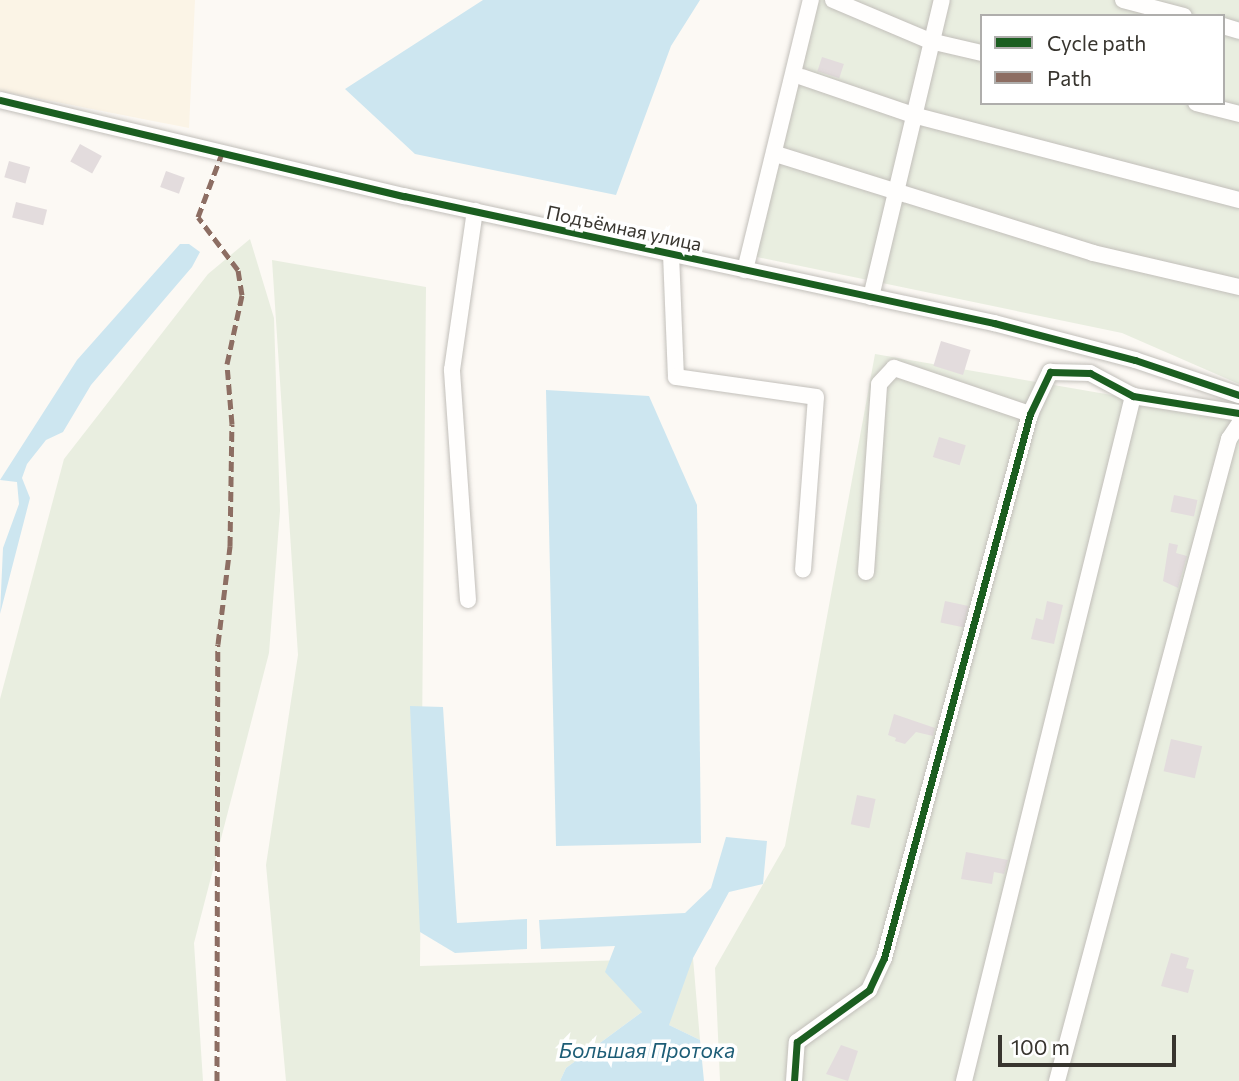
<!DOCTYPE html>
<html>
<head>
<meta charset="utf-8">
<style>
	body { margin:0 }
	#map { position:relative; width:1239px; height:1081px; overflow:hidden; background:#fcf9f4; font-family:Commissioner,sans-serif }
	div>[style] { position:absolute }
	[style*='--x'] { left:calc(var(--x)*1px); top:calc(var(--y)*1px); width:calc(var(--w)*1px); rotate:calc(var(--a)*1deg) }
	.built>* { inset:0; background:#fbf4e6 }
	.green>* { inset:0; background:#e9eee0 }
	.water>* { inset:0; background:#cde6f0 }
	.building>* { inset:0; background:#e3dcdd; transform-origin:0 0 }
	.roads { filter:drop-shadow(0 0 2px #c2bfba) drop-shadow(0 0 2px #c2bfba) }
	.minor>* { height:16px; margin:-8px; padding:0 8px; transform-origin:8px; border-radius:8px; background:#fffefd }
	.quiet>* { height:5px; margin-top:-2.5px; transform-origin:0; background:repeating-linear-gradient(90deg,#8d6e63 0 10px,transparent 0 15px) }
	.cycleway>* { height:7px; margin:-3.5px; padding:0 3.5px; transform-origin:3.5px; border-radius:3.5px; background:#1b5e20 }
	span { translate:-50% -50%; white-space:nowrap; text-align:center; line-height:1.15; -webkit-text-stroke:7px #fff; paint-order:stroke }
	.street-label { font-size:19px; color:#38352f }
	.water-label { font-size:21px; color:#1d5d76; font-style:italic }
	.legend { position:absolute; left:980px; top:14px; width:245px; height:91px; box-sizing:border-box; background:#fff; border:2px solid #afaeac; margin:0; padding:9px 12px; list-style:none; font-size:21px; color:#38352f }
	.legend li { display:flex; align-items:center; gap:14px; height:35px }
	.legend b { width:35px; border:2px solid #afaeac }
	.scale { position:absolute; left:998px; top:1035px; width:178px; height:32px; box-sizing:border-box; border:4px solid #38352f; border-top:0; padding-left:9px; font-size:21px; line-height:24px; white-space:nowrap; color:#38352f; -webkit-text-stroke:5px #fff; paint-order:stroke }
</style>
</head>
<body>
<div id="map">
	<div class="built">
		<i style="clip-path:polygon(0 0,195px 0,189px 128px,0 91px)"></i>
	</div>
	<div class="green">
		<i style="clip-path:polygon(evenodd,808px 0,1239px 0,1239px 384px,1122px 333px,747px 255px,808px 0,982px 16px,1223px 16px,1223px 103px,982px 103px,982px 16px)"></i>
		<i style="clip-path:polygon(250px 239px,274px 318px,280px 511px,269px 653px,194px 943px,203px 1081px,0 1081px,0 699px,64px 459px,208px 274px)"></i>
		<i style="clip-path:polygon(272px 260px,426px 287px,420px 966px,693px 958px,700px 1040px,642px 1012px,566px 1068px,560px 1081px,286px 1081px,266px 865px,298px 655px)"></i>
		<i style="clip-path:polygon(875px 354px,1239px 417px,1239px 1081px,720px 1081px,715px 968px,785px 846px)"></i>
	</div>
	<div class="water">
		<i style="clip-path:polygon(483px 0,700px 0,671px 46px,616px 195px,415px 154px,345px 89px)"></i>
		<i style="clip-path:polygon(180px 244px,189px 244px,200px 252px,192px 267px,91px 385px,63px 432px,46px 440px,27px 464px,22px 478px,30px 498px,0 614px,3px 548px,19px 504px,17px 482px,0 480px,77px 360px)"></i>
		<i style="clip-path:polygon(546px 390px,649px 396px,697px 505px,701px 843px,556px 846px)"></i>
		<i style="clip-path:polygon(410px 706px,443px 707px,457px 923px,527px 919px,527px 949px,455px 953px,420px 932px)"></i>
		<i style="clip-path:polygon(726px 837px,767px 841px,763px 884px,729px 892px,693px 958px,669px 1025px,700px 1040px,704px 1081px,560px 1081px,566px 1068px,642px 1012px,605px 972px,615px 946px,541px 949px,539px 920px,685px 913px,711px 888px)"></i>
	</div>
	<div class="building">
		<i style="left:822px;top:57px;width:23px;height:15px;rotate:18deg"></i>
		<i style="left:80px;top:144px;width:25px;height:20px;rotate:29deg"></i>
		<i style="left:9px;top:161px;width:22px;height:17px;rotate:16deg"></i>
		<i style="left:166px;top:171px;width:20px;height:17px;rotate:20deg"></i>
		<i style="left:16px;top:202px;width:32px;height:16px;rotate:14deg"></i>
		<i style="left:941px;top:341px;width:31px;height:26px;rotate:17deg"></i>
		<i style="left:939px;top:437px;width:28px;height:21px;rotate:17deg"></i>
		<i style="left:1174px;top:495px;width:24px;height:17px;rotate:12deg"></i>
		<i style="clip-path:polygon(1169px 543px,1178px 545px,1176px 553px,1187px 556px,1178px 588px,1163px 581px)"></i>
		<i style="left:945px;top:601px;width:24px;height:22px;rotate:12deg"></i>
		<i style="clip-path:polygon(1047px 601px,1063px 605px,1054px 644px,1031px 639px,1036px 618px,1043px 620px)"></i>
		<i style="clip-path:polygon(894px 714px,935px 728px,933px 736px,916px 732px,905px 744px,895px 741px,896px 738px,888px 735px)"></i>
		<i style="left:1171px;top:739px;width:32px;height:33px;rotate:13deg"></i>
		<i style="left:857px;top:795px;width:19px;height:30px;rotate:12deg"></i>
		<i style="clip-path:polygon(966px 852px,1008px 860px,1004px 874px,994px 872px,992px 884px,961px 879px)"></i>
		<i style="clip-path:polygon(1171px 953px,1189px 958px,1186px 968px,1194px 970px,1188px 993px,1161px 986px)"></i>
		<i style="clip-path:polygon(841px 1045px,858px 1051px,848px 1081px,826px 1074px)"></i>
	</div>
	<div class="roads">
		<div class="minor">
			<i style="--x:833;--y:0;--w:105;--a:22.9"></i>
			<i style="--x:930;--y:41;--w:53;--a:13"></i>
			<i style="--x:1123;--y:0;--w:63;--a:14.7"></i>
			<i style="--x:1223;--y:26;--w:17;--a:17"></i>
			<i style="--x:802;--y:77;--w:117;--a:18.9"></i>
			<i style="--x:913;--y:115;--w:337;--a:14.6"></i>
			<i style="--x:0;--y:100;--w:415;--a:13.4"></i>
			<i style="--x:404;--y:196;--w:604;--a:12.15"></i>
			<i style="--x:994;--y:323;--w:146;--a:14.7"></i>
			<i style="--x:1135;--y:360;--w:110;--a:18.6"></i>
			<i style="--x:1196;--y:103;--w:44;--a:14.3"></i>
			<i style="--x:779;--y:155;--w:329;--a:17.3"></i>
			<i style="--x:1093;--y:253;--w:150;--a:13.1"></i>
			<i style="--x:671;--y:254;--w:123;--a:87.7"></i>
			<i style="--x:676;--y:377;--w:141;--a:8.1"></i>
			<i style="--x:816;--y:397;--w:173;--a:94.3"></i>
			<i style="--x:745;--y:270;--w:278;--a:-76.3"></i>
			<i style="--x:871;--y:297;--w:305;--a:-76.6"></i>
			<i style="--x:866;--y:572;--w:188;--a:-86"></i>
			<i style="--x:879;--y:384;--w:22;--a:-47"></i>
			<i style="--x:894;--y:368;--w:144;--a:18.7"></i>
			<i style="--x:468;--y:600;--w:231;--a:-94"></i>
			<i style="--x:452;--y:370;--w:161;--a:-81.8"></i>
			<i style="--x:794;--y:1081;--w:39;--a:-86"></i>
			<i style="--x:797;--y:1042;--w:89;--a:-35.8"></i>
			<i style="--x:869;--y:990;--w:35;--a:-65"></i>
			<i style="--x:884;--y:958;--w:563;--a:-74.98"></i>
			<i style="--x:1030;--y:414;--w:47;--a:-64.5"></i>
			<i style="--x:1050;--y:372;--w:40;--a:1.4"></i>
			<i style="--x:1090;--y:373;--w:49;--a:28.1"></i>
			<i style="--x:1133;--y:396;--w:107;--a:9.1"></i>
			<i style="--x:964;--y:1081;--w:706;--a:-76.14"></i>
			<i style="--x:1057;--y:1081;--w:665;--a:-75"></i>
			<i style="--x:1229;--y:439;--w:18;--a:-56"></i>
		</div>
	</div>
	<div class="quiet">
		<i style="--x:217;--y:1081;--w:437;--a:-89.9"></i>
		<i style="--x:218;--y:644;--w:99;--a:-83"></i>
		<i style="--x:230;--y:546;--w:122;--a:-89.1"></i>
		<i style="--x:232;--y:424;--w:60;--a:-94.8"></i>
		<i style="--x:227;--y:364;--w:71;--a:-77.7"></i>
		<i style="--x:242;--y:295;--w:25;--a:-99"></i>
		<i style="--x:238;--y:270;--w:66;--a:-127"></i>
		<i style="--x:198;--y:217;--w:68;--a:-69.4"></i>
	</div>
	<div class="cycleway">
		<i style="--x:0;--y:100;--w:415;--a:13.4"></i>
		<i style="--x:404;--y:196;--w:604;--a:12.15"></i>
		<i style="--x:994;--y:323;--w:146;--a:14.7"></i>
		<i style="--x:1135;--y:360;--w:110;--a:18.6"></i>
		<i style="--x:794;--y:1081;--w:39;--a:-86"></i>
		<i style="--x:797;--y:1042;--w:89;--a:-35.8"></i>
		<i style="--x:869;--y:990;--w:35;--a:-65"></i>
		<i style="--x:884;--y:958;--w:563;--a:-74.98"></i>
		<i style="--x:1030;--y:414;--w:47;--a:-64.5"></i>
		<i style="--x:1050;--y:372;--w:40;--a:1.4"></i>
		<i style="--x:1090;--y:373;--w:49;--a:28.1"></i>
		<i style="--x:1133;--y:396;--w:107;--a:9.1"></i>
	</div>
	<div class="street-label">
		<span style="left:624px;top:228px;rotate:12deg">Подъёмная улица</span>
	</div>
	<div class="water-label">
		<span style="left:647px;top:1050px">Большая Протока</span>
	</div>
	<ul class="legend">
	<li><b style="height:9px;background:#1b5e20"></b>Cycle path</li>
	<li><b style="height:9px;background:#8d6e63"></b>Path</li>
	</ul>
	<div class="scale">100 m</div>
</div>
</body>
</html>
